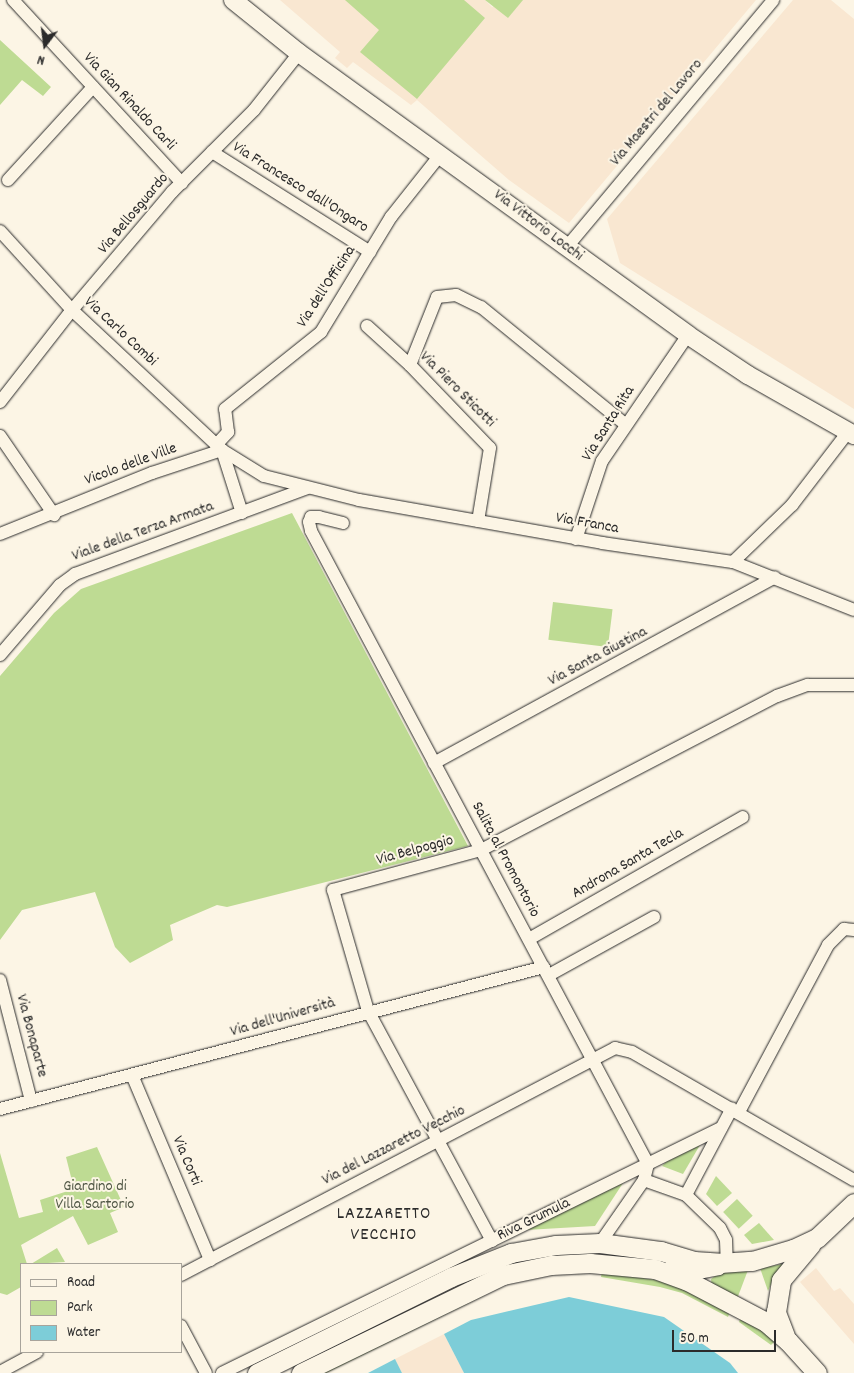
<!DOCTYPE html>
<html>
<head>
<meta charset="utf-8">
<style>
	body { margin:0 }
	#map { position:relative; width:854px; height:1373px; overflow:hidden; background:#fcf5e5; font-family:Dekko,sans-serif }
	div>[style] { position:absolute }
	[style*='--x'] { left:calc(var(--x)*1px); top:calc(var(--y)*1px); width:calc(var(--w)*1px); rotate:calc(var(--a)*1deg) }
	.built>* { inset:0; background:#f9e7d1 }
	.green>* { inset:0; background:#bedb93; transform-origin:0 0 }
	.water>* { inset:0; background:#7dcdd8 }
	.roads { filter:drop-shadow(0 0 1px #2b2b2b) drop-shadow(0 0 1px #2b2b2b) }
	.street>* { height:12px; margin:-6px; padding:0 6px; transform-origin:6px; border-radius:6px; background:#fcf5e5 }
	.secondary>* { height:18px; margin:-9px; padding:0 9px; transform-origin:9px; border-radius:9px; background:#fcf5e5 }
	.primary>* { height:19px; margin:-9.5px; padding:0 9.5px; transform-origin:9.5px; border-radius:9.5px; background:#fcf5e5 }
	span { translate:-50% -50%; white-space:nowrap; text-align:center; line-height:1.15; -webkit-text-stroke:4px #fcf5e5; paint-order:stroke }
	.street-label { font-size:16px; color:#2b2b2b }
	.park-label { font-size:16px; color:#505745 }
	.neighbourhood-label { font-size:18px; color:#2b2b2b; letter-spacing:1px }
	.legend { position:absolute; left:20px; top:1263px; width:162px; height:90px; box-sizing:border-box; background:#fcf5e5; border:1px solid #a8a49b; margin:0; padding:6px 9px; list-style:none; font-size:15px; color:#2b2b2b }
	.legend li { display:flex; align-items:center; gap:10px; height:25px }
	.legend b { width:25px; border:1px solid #a8a49b }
	.north { position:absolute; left:20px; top:20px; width:50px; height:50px; -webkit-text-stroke:4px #fcf5e5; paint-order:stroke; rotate:195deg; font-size:14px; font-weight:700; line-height:20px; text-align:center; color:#2b2b2b }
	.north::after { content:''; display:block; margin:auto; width:18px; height:22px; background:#2b2b2b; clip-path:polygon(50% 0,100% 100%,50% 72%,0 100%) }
	.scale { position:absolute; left:672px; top:1330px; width:104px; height:22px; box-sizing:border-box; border:2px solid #2b2b2b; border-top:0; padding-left:6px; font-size:15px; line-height:18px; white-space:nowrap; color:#2b2b2b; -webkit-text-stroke:4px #fcf5e5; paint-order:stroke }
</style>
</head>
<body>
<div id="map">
	<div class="built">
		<i style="clip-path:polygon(280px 0,485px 0,492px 7px,510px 0,756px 0,569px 223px,509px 180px,417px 100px,411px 105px,353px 62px,347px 68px,335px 58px,340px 52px)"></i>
		<i style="clip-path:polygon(793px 0,831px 0,854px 19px,854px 409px,620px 263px,607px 219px)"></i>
		<i style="clip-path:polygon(816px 1268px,834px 1291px,840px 1288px,854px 1304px,854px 1344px,800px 1282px)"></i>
		<i style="clip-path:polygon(444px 1334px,464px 1373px,402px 1373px,395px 1359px)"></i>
	</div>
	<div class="green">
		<i style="clip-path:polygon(345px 0,464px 0,485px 18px,417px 99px,360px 52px,379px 30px)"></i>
		<i style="clip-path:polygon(485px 0,523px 0,508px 18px)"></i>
		<i style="clip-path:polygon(0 40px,51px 87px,43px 96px,22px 80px,0 105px)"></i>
		<i style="clip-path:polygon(292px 513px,468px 846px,227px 907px,217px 905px,170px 925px,173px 940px,130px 963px,115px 947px,95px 892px,22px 910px,0 940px,0 676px,54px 613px,81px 589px)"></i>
		<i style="left:553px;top:602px;width:60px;height:38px;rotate:7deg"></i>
		<i style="clip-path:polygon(700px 1145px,683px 1174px,662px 1166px,666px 1162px)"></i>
		<i style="clip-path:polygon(97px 1147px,124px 1207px,110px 1213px,118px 1232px,88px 1245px,73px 1216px,21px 1245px,27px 1264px,21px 1264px,21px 1287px,7px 1295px,0 1293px,0 1153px,19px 1218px,43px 1212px,40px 1200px,74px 1189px,66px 1157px)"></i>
		<i style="clip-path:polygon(716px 1176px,732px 1193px,717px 1206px,706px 1194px)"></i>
		<i style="clip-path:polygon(623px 1183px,595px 1226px,526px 1230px)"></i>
		<i style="left:737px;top:1199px;width:23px;height:19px;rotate:47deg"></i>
		<i style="clip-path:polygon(759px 1223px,774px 1240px,752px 1244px,744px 1235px)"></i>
		<i style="clip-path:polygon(57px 1248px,65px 1262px,31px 1264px)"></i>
		<i style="clip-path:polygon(783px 1264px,772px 1282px,768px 1291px,760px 1268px)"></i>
		<i style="clip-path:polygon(748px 1270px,737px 1299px,712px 1287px,711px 1279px,722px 1271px)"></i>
		<i style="clip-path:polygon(602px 1271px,667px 1282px,730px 1312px,728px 1317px,682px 1293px,660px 1287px,601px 1277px)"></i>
		<i style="clip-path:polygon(481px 1292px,483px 1296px,326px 1373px,314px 1373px)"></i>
		<i style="clip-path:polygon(741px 1317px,754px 1325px,775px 1341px,771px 1345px,739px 1322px)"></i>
	</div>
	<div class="water">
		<i style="clip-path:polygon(569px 1297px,664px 1317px,730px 1363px,738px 1373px,464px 1373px,444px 1334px,471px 1320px)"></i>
		<i style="clip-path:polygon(395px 1359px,402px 1373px,368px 1373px)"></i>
	</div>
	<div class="roads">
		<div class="street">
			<i style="--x:13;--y:0;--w:249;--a:47.3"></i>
			<i style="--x:212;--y:152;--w:187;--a:32.3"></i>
			<i style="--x:8;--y:180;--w:126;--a:-47.6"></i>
			<i style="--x:0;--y:231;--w:107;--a:47.7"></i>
			<i style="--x:72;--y:310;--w:205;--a:43"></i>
			<i style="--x:222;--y:450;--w:49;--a:31.8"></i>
			<i style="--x:264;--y:476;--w:98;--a:14.2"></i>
			<i style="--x:359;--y:500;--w:247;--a:10"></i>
			<i style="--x:602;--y:543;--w:132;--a:8.3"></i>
			<i style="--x:733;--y:562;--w:130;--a:21.6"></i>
			<i style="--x:566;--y:248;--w:323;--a:-50.1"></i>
			<i style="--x:367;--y:326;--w:58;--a:42.2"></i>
			<i style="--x:410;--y:365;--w:115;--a:46.1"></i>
			<i style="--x:490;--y:448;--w:74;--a:99.3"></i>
			<i style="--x:410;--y:365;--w:73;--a:-68.3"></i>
			<i style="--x:437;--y:297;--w:19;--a:-6"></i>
			<i style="--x:456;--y:295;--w:28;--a:26"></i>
			<i style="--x:481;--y:307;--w:186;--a:39.1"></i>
			<i style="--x:0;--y:402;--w:117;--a:-52"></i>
			<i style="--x:72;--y:310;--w:155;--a:-49.7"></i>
			<i style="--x:172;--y:192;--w:116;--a:-45"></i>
			<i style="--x:254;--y:110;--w:73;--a:-51.7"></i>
			<i style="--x:0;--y:436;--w:96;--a:55.6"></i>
			<i style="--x:216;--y:445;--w:18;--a:-47"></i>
			<i style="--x:228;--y:432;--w:23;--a:-97"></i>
			<i style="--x:225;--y:409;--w:123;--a:-38.7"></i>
			<i style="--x:321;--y:332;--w:135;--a:-58.7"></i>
			<i style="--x:391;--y:217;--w:80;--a:-51.6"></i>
			<i style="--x:222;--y:450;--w:66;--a:72.4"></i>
			<i style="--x:343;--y:523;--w:25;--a:-166"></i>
			<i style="--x:319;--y:517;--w:8;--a:180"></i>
			<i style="--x:311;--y:517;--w:5;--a:112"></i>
			<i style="--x:309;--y:522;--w:9;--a:77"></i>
			<i style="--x:311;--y:531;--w:717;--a:61.97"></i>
			<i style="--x:648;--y:1164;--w:16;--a:104"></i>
			<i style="--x:644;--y:1180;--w:77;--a:124.9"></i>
			<i style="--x:0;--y:534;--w:164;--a:-21.9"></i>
			<i style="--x:152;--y:473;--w:74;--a:-18.2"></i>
			<i style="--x:576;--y:539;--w:82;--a:-71.6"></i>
			<i style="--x:602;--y:461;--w:153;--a:-55.7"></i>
			<i style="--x:733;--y:562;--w:82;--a:-44"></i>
			<i style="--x:792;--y:505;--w:92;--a:-52.5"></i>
			<i style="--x:0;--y:655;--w:92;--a:-49.4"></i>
			<i style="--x:60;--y:585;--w:19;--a:-36"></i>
			<i style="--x:75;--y:574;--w:248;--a:-20.3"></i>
			<i style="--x:434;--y:763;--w:388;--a:-28.6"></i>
			<i style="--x:529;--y:939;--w:246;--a:-29.7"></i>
			<i style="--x:549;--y:975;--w:120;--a:-28.9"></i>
			<i style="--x:0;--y:980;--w:125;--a:75.6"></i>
			<i style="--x:132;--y:1075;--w:201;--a:67.1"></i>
			<i style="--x:0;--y:1109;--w:562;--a:-14.63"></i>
			<i style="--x:739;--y:1112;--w:189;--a:-61.9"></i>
			<i style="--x:828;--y:945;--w:23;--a:-45"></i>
			<i style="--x:844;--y:929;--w:10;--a:6"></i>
			<i style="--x:644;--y:1180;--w:45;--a:19.7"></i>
			<i style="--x:686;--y:1195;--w:47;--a:44.1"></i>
			<i style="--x:720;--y:1228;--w:13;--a:63"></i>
			<i style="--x:726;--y:1240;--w:23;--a:88"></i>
			<i style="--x:727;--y:1263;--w:10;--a:143"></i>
			<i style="--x:719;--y:1269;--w:20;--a:169"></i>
			<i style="--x:699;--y:1273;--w:29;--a:-166"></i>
			<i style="--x:686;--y:1195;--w:98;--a:-62.1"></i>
			<i style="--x:492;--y:1241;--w:261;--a:-118.3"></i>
			<i style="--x:368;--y:1011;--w:126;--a:-106.1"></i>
			<i style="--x:333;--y:890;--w:153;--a:-15.1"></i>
			<i style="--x:481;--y:850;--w:334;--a:-27.5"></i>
			<i style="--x:777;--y:696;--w:33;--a:-20"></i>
			<i style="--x:808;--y:685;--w:46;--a:0"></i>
			<i style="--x:181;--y:1275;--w:490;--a:-27.6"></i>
			<i style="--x:615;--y:1048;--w:17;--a:13"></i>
			<i style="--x:632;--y:1052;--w:256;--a:30"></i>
			<i style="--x:181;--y:1326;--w:53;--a:62"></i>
			<i style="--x:0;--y:1372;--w:42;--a:-28.4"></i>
			<i style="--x:222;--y:1373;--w:556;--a:-26.15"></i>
		</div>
		<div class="secondary">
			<i style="--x:233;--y:0;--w:85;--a:38.8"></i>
			<i style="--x:299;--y:53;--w:480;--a:35.9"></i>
			<i style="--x:688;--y:335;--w:72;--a:33.7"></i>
			<i style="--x:748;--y:375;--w:122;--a:29.5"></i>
		</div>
		<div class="primary">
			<i style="--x:785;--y:1336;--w:26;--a:-111"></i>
			<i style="--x:776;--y:1312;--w:32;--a:-81"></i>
			<i style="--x:781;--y:1280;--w:47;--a:-50.2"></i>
			<i style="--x:257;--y:1373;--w:216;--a:-26.3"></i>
			<i style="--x:451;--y:1277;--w:65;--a:-21.8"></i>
			<i style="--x:511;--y:1253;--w:46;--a:-10.1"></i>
			<i style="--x:556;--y:1245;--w:44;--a:-2.6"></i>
			<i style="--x:600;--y:1243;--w:62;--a:7.5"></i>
			<i style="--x:661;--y:1251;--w:34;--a:17"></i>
			<i style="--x:694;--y:1261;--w:26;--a:4"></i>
			<i style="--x:720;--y:1263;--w:32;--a:-4"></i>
			<i style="--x:752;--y:1261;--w:43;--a:-16.3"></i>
			<i style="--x:793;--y:1249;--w:26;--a:-25"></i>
			<i style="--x:817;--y:1238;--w:51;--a:-43.4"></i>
			<i style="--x:301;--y:1373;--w:225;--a:-25.9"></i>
			<i style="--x:503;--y:1275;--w:49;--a:-11.8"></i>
			<i style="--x:551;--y:1265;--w:39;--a:-3"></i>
			<i style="--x:590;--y:1263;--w:65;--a:5.3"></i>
			<i style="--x:655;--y:1269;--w:33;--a:20"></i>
			<i style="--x:686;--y:1280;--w:90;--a:27.7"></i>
			<i style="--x:766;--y:1322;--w:29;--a:41"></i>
			<i style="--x:788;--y:1341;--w:43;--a:47.8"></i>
		</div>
	</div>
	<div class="street-label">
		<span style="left:129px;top:102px;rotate:47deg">Via Gian Rinaldo Carli</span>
		<span style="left:657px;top:113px;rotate:-50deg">Via Maestri del Lavoro</span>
		<span style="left:300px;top:188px;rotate:32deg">Via Francesco dall'Ongaro</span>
		<span style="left:134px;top:214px;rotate:-50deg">Via Bellosguardo</span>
		<span style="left:538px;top:226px;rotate:37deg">Via Vittorio Locchi</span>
		<span style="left:327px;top:287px;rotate:-57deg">Via dell'Officina</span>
		<span style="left:120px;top:332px;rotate:43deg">Via Carlo Combi</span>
		<span style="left:457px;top:390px;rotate:45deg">Via Piero Sticotti</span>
		<span style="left:609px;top:424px;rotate:-58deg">Via Santa Rita</span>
		<span style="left:131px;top:465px;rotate:-20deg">Vicolo delle Ville</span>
		<span style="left:587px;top:524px;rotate:10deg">Via Franca</span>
		<span style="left:143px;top:532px;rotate:-20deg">Viale della Terza Armata</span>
		<span style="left:598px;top:657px;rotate:-28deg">Via Santa Giustina</span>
		<span style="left:415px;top:851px;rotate:-15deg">Via Belpoggio</span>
		<span style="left:505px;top:860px;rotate:62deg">Salita al Promontorio</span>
		<span style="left:628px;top:864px;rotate:-30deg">Androna Santa Tecla</span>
		<span style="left:283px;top:1018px;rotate:-16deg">Via dell'Università</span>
		<span style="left:31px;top:1036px;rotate:75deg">Via Bonaparte</span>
		<span style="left:394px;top:1146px;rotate:-27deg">Via del Lazzaretto Vecchio</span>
		<span style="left:186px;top:1161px;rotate:67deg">Via Corti</span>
		<span style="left:534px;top:1220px;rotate:-26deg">Riva Grumula</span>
	</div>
	<div class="park-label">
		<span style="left:95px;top:1196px">Giardino di<br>Villa Sartorio</span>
	</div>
	<div class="neighbourhood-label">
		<span style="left:384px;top:1226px">LAZZARETTO<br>VECCHIO</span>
	</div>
	<ul class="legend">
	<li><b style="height:6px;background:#fcf5e5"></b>Road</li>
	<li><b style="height:14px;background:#bedb93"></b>Park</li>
	<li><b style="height:14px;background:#7dcdd8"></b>Water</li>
	</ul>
	<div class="north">N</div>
	<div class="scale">50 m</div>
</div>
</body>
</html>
